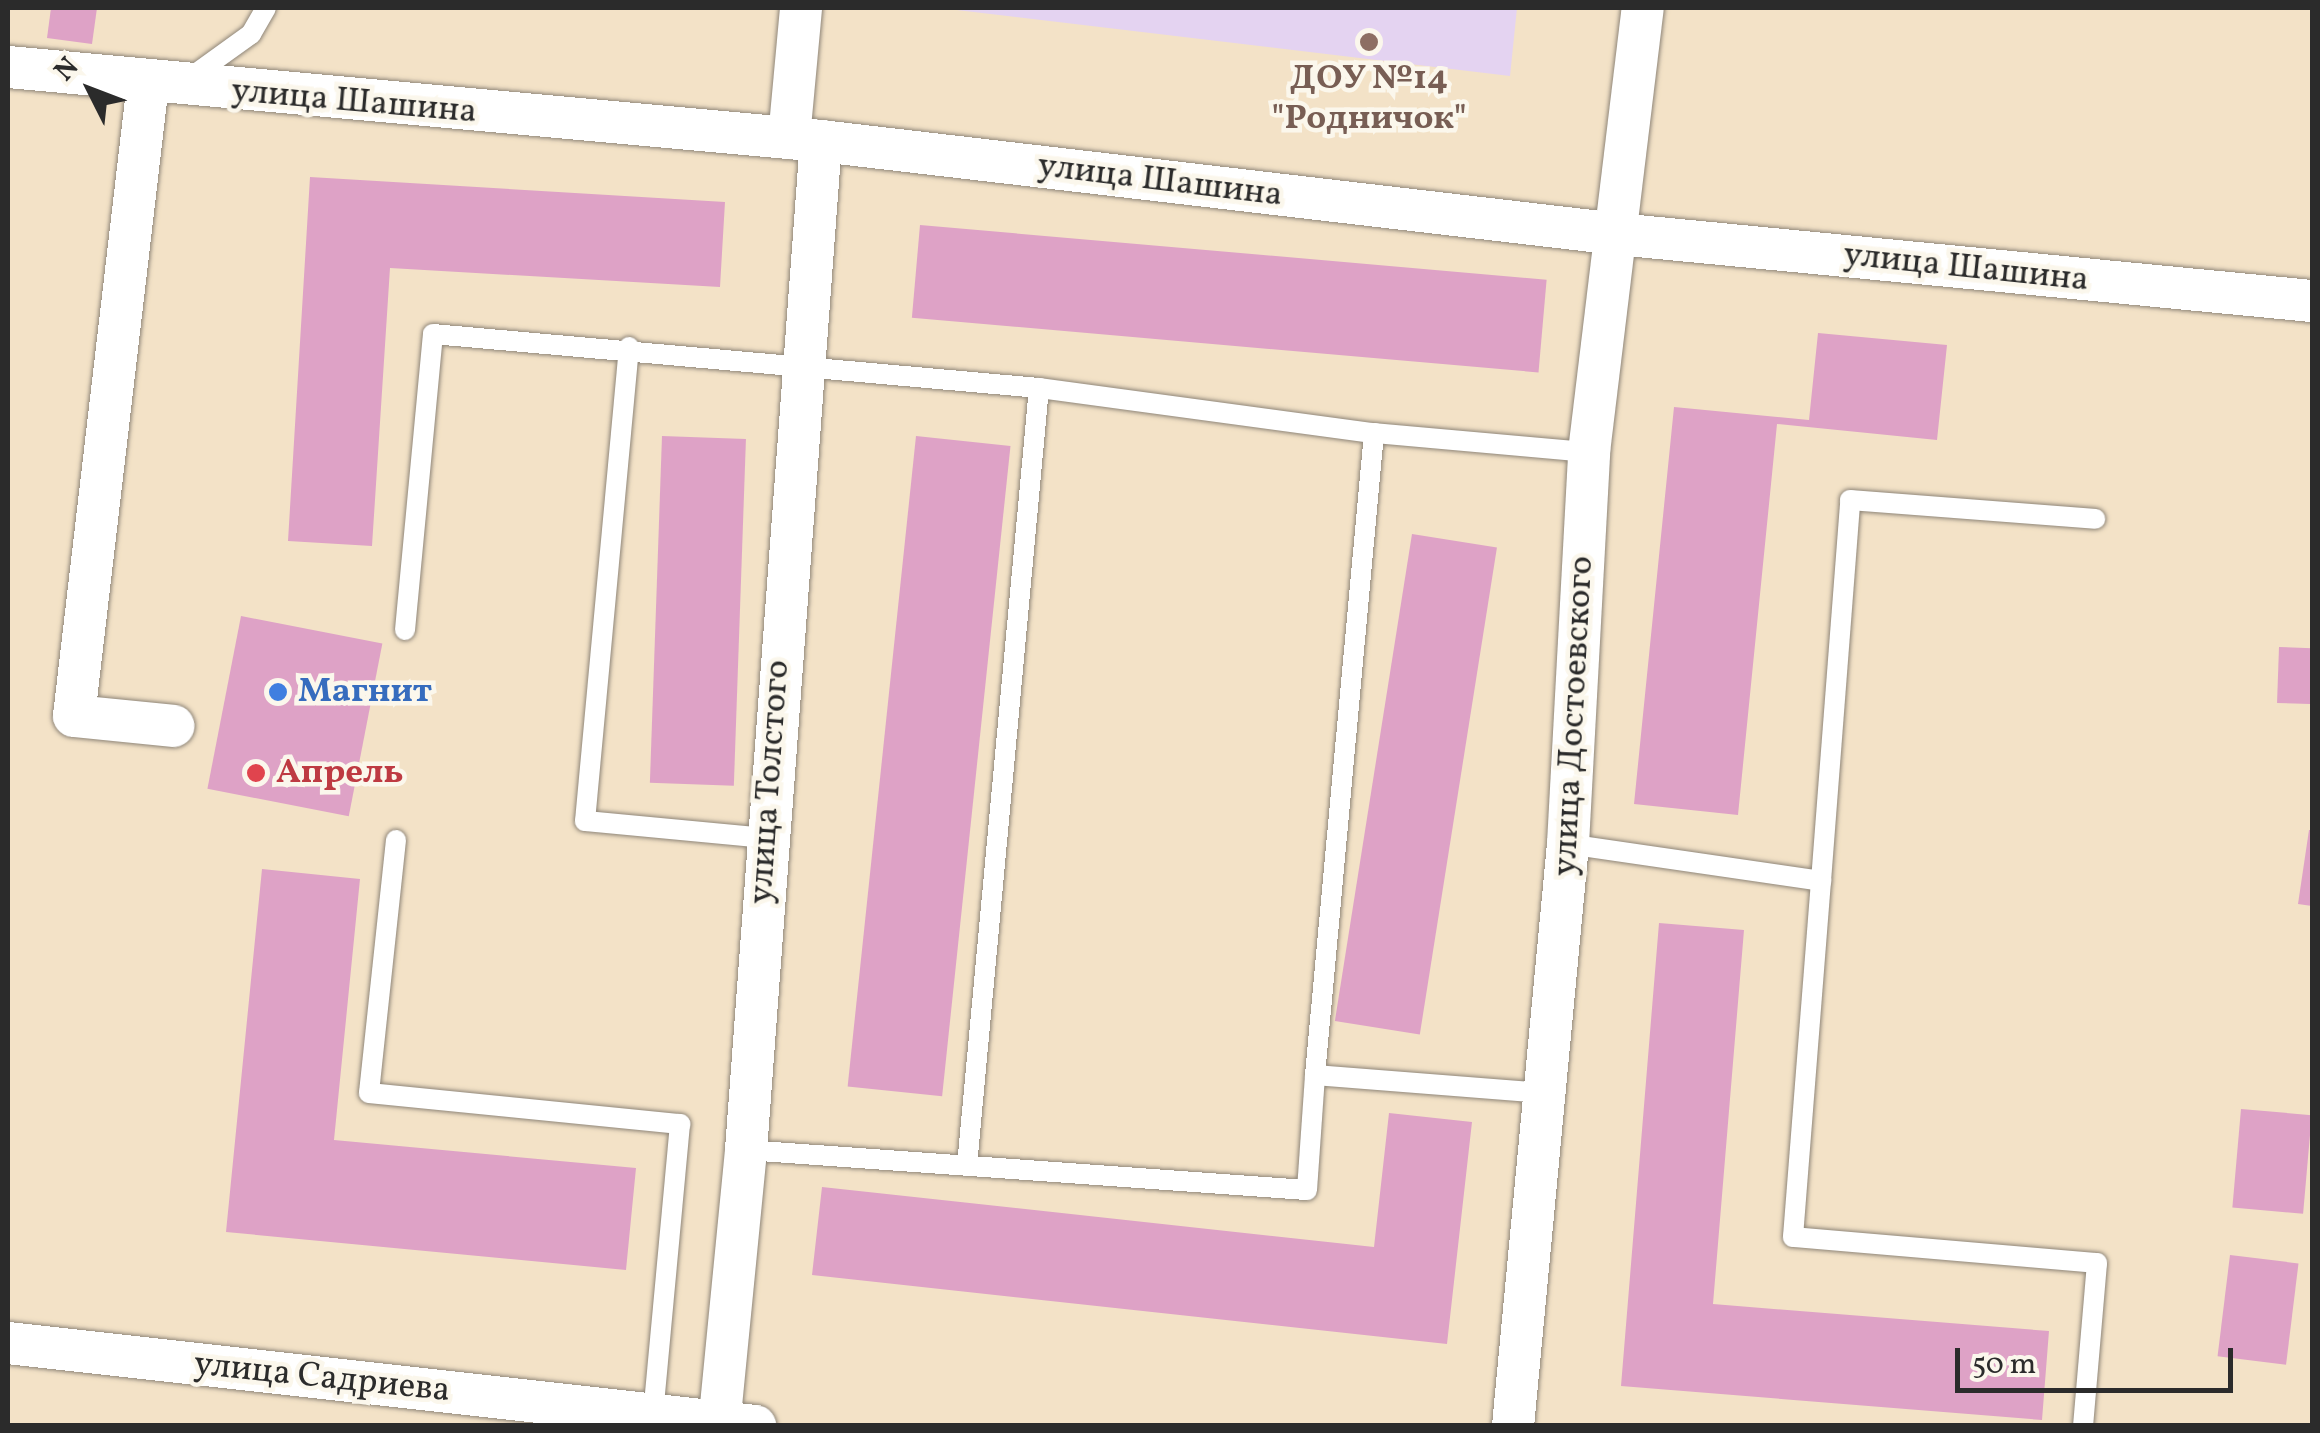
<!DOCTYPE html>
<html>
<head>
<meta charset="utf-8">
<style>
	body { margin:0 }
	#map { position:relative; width:2320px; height:1433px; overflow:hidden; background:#f3e2c7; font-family:Vollkorn,serif }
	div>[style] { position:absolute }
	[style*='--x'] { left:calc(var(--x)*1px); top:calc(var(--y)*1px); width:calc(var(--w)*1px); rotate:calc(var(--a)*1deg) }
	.built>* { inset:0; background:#e4d3f1 }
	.building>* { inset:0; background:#dea2c6; transform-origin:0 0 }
	.roads { filter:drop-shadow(0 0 2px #8f8679) drop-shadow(0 0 2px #8f8679) }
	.lane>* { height:20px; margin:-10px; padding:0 10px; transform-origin:10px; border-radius:10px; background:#fff }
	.street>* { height:42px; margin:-21px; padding:0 21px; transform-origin:21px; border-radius:21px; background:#fff }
	.dots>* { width:28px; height:28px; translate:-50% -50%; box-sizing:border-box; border:5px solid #fbf7ec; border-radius:50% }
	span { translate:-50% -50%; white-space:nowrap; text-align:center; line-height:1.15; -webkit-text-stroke:9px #fbf7ec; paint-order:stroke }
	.education-label { font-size:35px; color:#785e54; font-weight:700 }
	.street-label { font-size:35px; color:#2b2b2b }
	.shop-label { font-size:35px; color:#366cbe; font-weight:700 }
	.left { translate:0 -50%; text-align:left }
	.health-label { font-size:35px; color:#be3a42; font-weight:700 }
	.frame { position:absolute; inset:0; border:10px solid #2b2b2b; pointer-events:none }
	.north { position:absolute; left:40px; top:40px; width:100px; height:100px; -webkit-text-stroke:8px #fbf7ec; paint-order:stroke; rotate:312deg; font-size:28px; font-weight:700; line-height:40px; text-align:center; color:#2b2b2b }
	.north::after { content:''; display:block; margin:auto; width:35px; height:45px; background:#2b2b2b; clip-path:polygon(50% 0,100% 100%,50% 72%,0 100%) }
	.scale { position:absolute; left:1955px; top:1348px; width:278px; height:45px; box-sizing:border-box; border:5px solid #2b2b2b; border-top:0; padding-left:12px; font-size:30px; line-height:35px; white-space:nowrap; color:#2b2b2b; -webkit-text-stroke:8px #fbf7ec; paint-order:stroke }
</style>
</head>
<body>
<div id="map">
	<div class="built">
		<i style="clip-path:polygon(940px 8px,1517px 8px,1510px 76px)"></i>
	</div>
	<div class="building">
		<i style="clip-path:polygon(51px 8px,97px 8px,92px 44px,47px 38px)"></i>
		<i style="clip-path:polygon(310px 177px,725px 202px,720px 287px,390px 268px,372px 546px,288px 541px)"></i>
		<i style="left:920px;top:225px;width:629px;height:93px;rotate:5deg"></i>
		<i style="clip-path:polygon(1818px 333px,1947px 345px,1937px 440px,1777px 424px,1738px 815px,1634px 804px,1674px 407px,1809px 420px)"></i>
		<i style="left:662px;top:436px;width:84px;height:347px;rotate:2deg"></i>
		<i style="left:916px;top:436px;width:95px;height:654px;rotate:6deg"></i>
		<i style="left:1412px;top:534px;width:86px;height:493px;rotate:9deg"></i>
		<i style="left:241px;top:616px;width:144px;height:176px;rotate:11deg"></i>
		<i style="left:2279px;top:647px;width:33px;height:56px;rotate:2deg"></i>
		<i style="clip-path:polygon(2309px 830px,2312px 830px,2312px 906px,2298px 904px)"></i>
		<i style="clip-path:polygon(262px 869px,360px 879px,334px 1140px,636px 1168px,626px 1270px,226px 1232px)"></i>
		<i style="clip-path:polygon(1659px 923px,1744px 930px,1713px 1304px,2049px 1331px,2042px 1420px,1621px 1386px)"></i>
		<i style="left:2241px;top:1109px;width:71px;height:99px;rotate:5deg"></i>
		<i style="clip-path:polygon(1389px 1113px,1472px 1122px,1447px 1344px,812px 1275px,822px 1187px,1374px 1247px)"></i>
		<i style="left:2230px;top:1255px;width:69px;height:102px;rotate:7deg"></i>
	</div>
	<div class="roads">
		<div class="lane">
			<i style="--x:187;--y:80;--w:79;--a:-35.7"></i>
			<i style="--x:251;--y:34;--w:30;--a:-60"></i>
			<i style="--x:629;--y:347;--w:476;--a:95.3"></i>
			<i style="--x:585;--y:821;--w:182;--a:5.4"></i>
			<i style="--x:1039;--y:388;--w:338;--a:7.7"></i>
			<i style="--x:1374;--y:433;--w:645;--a:95.25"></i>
			<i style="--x:1374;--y:433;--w:216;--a:5.1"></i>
			<i style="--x:405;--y:630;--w:297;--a:-84.6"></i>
			<i style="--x:433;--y:334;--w:608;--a:5.09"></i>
			<i style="--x:1039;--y:388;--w:780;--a:95.29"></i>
			<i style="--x:396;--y:840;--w:254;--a:96.1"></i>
			<i style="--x:369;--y:1093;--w:313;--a:5.7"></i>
			<i style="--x:680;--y:1124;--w:292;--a:95.3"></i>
			<i style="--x:1568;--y:844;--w:256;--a:8.3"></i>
			<i style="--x:1821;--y:881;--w:357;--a:94.5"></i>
			<i style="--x:1793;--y:1237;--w:305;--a:4.9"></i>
			<i style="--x:2097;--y:1263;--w:164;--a:94.9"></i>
			<i style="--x:1821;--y:881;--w:382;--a:-85.6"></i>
			<i style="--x:1850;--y:500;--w:246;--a:4.4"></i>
			<i style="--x:746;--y:1150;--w:562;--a:4.08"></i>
			<i style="--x:1307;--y:1190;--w:115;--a:-86"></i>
			<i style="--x:1315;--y:1075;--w:229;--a:4.5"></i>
		</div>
		<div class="street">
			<i style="--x:8;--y:67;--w:816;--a:5.2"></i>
			<i style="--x:821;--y:141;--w:801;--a:6.66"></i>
			<i style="--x:1617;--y:234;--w:698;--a:5.51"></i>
			<i style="--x:148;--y:83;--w:637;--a:96.67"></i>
			<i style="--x:74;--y:716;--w:100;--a:5.7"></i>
			<i style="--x:789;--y:138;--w:131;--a:-84.7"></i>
			<i style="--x:8;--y:1343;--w:752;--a:6.34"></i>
			<i style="--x:719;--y:1426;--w:277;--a:-84.4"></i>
			<i style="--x:746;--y:1150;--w:1012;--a:-85.75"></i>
			<i style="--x:1513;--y:1426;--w:585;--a:-84.6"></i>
			<i style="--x:1568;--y:844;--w:393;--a:-86.9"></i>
			<i style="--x:1589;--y:452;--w:447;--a:-83.1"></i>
		</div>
	</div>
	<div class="dots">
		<i style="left:1369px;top:42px;background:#8d6e63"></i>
		<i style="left:278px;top:692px;background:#3f7fe0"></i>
		<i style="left:256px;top:773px;background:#e0444e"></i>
	</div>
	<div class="education-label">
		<span style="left:1369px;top:99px">ДОУ №14<br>"Родничок"</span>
	</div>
	<div class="street-label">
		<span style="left:354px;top:102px;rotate:5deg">улица Шашина</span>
		<span style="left:1160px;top:181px;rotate:7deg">улица Шашина</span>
		<span style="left:1966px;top:268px;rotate:6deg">улица Шашина</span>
		<span style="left:1574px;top:716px;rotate:-87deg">улица Достоевского</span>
		<span style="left:770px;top:782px;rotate:-86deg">улица Толстого</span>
		<span style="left:322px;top:1378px;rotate:6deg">улица Садриева</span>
	</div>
	<div class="shop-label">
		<span class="left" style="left:298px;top:692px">Магнит</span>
	</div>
	<div class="health-label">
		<span class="left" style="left:276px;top:773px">Апрель</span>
	</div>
	<div class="frame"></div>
	<div class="north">N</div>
	<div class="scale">50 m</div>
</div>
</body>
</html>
